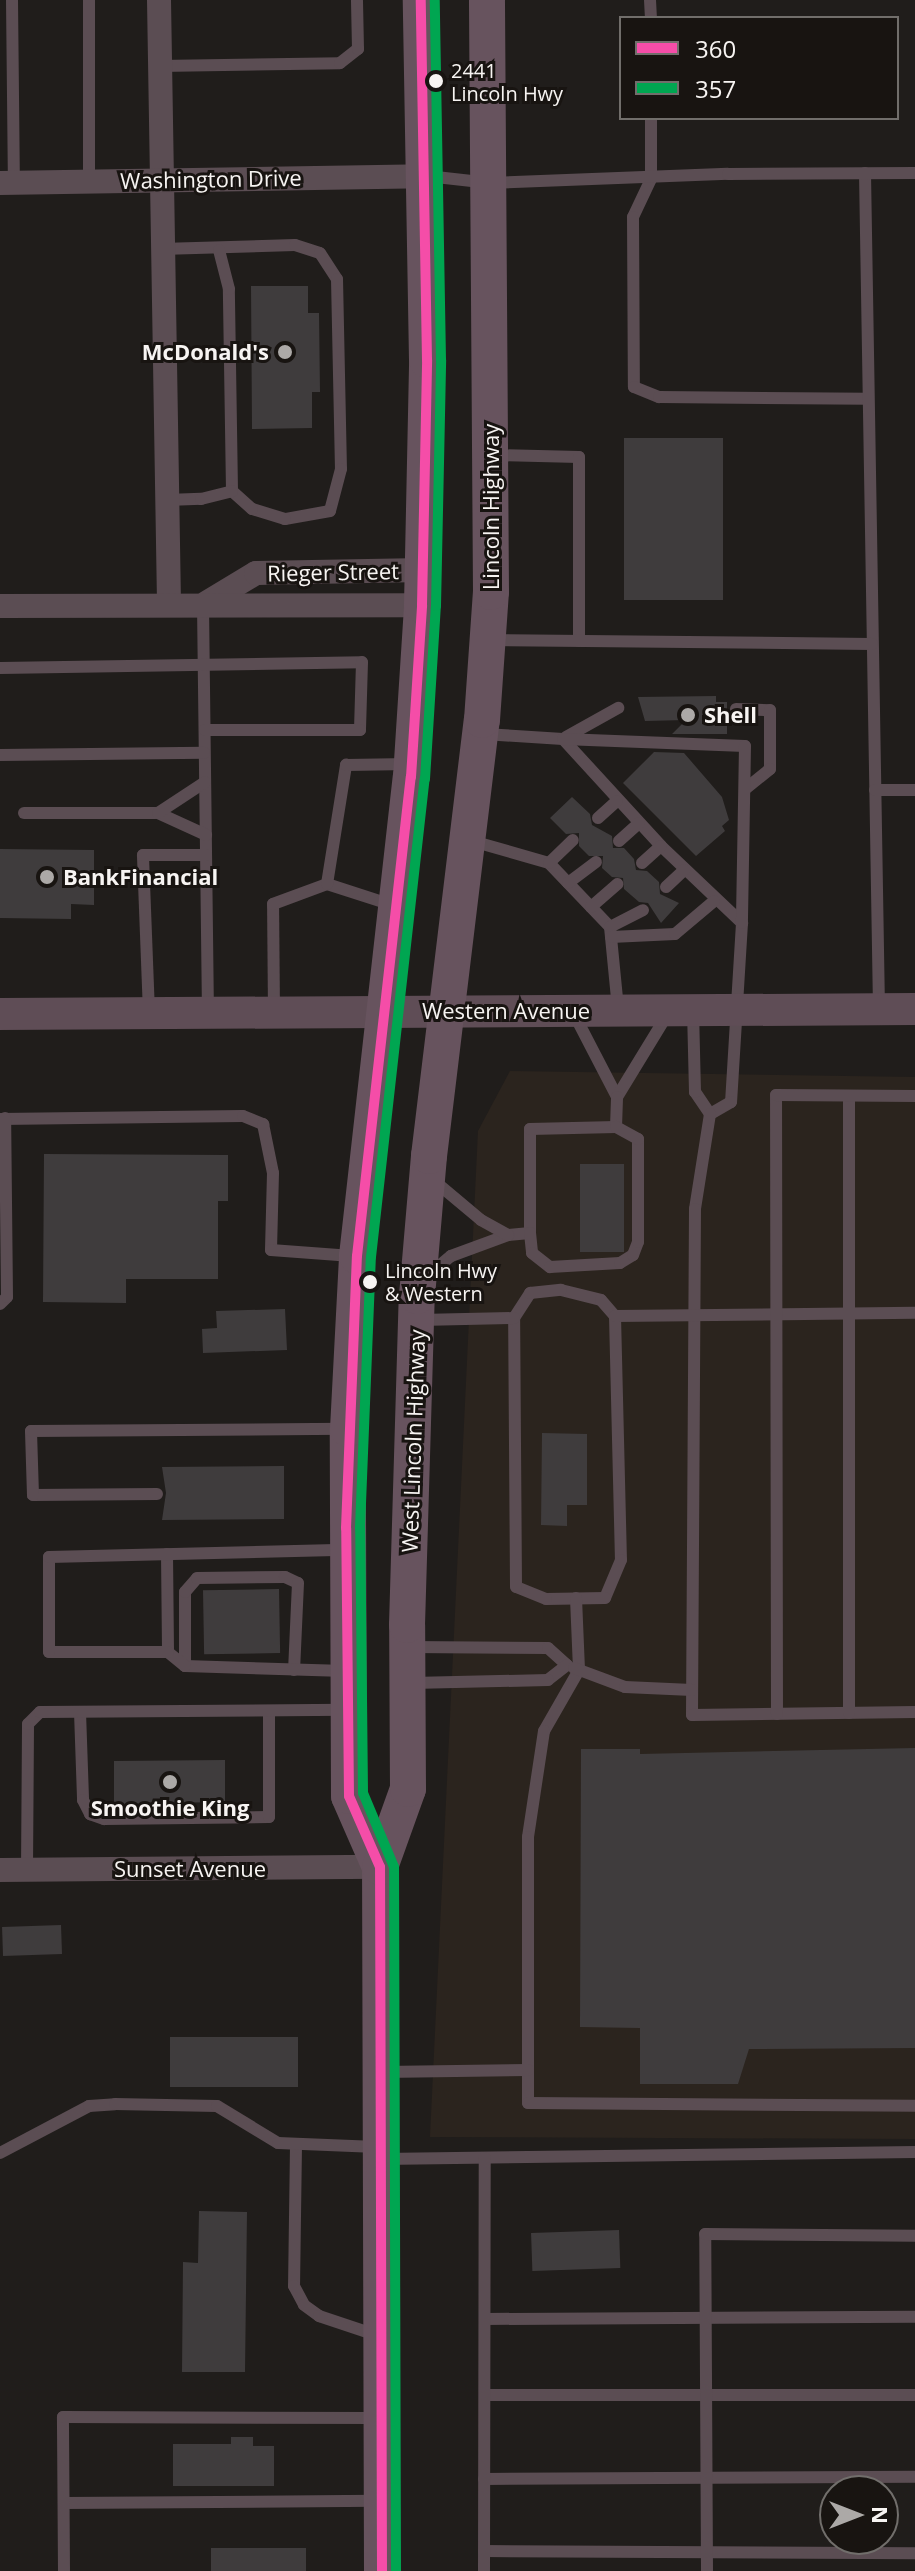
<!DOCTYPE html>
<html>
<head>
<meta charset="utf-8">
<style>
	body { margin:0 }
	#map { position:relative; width:915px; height:2571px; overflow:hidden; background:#201d1b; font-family:"Open Sans",sans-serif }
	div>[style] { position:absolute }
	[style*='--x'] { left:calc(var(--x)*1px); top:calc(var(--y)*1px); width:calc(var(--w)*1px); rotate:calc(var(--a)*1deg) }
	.built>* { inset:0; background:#2b241e }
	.building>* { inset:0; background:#3f3c3d; transform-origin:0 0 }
	.service>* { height:12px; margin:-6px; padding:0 6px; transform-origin:6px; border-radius:6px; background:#5b4d53 }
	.minor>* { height:24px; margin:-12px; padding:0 12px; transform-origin:12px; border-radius:12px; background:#5b4d53 }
	.secondary>* { height:32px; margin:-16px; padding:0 16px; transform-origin:16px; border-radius:16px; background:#5f4d56 }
	.primary>* { height:36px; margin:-18px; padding:0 18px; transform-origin:18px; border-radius:18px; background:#67535e }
	.bus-1>* { height:10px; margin:-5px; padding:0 5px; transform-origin:5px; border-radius:5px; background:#f54da8 }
	.bus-2>* { height:10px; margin:-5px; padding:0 5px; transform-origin:5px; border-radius:5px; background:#00a651 }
	.dots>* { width:22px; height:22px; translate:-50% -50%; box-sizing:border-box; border:4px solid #181411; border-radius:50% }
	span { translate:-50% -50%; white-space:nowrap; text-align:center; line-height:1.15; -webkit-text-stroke:6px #181411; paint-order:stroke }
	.bus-label { font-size:20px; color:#f7f4f2 }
	.left { translate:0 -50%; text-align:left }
	.street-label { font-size:22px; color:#f7f4f2 }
	.poi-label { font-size:22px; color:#f7f4f2; font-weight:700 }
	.right { translate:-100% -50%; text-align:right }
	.legend { position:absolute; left:619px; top:16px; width:280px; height:104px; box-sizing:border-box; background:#181411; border:2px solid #716e6b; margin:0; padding:10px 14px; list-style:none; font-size:24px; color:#f7f4f2 }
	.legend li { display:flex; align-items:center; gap:16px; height:40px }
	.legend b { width:40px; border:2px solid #716e6b }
	.north { position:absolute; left:819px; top:2475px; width:80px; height:80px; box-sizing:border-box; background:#181411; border:2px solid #716e6b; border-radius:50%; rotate:90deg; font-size:22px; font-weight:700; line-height:32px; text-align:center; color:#f7f4f2 }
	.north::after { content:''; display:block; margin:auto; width:28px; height:36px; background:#aca9a7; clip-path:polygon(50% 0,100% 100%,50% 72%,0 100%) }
</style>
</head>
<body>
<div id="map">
	<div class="built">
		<i style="clip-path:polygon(510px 1071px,915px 1077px,915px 2139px,430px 2137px,478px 1131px)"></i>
	</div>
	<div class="building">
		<i style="clip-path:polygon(251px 286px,308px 286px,308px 313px,319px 313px,320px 392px,312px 392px,312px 428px,252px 429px)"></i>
		<i style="left:624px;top:438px;width:99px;height:162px"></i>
		<i style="clip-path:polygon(716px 696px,716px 702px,727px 702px,727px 734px,672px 734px,686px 720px,645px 721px,638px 697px)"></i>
		<i style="clip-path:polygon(654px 752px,684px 753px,722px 797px,729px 820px,722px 826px,725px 831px,696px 856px,623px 783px)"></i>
		<i style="clip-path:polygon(572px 797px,590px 814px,592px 825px,612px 836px,613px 848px,624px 848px,634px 859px,636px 870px,647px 871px,659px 882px,660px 894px,679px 903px,661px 923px,648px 903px,639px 902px,624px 889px,623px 878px,612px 877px,602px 868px,603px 856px,589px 856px,579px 846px,579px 833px,566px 834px,550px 818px)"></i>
		<i style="clip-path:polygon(0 849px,94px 850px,94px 905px,71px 904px,71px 919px,0 918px)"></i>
		<i style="clip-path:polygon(44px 1154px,228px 1155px,228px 1201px,218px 1201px,218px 1279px,126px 1279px,126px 1303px,43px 1302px)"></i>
		<i style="left:580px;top:1164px;width:44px;height:88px"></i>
		<i style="clip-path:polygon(285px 1309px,287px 1350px,203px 1353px,202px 1329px,217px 1328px,216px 1311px)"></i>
		<i style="clip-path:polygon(542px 1433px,587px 1434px,587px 1505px,567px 1505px,567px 1526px,541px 1525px)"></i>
		<i style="clip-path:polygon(284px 1466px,284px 1519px,162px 1520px,166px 1493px,162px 1467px)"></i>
		<i style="left:279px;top:1589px;width:64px;height:76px;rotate:89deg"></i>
		<i style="clip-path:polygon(915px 1748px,915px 2048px,749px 2049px,738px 2084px,640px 2084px,640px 2028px,580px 2027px,581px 1749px,640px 1749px,640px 1754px)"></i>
		<i style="clip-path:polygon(225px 1760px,225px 1802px,160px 1803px,160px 1809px,114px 1810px,114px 1761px)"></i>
		<i style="left:61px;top:1925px;width:29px;height:59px;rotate:88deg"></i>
		<i style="left:298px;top:2037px;width:50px;height:128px;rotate:90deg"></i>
		<i style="clip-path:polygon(199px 2211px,247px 2212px,245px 2372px,182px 2372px,183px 2262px,198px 2263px)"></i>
		<i style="left:619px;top:2230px;width:38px;height:88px;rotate:88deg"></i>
		<i style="clip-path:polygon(231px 2437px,253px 2437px,253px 2446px,274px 2446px,274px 2486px,173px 2486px,173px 2444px,231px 2444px)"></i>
		<i style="left:306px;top:2548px;width:23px;height:95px;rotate:90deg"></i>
	</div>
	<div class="service">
		<i style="--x:12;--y:0;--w:183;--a:89.4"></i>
		<i style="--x:650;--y:0;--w:18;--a:87"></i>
		<i style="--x:159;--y:66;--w:181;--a:-0.9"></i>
		<i style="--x:340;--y:63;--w:23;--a:-38"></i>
		<i style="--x:358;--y:49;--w:49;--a:-91.2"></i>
		<i style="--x:651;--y:118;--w:61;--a:90"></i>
		<i style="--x:651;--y:179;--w:42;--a:115.3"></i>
		<i style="--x:633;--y:217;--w:170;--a:89.7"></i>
		<i style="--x:634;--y:387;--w:27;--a:22"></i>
		<i style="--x:659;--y:397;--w:209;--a:0.5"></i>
		<i style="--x:865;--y:173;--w:837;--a:89.04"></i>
		<i style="--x:427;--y:176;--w:63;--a:6.3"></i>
		<i style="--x:490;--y:183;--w:238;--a:-2.2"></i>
		<i style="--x:728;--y:174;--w:187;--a:-0.3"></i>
		<i style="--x:89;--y:181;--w:181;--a:-90"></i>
		<i style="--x:161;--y:249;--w:134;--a:-1.7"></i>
		<i style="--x:295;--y:245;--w:26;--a:18"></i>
		<i style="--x:320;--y:253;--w:31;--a:57"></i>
		<i style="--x:337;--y:279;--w:190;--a:88.8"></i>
		<i style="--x:341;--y:469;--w:43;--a:104.7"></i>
		<i style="--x:330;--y:511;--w:46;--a:169.9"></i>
		<i style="--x:285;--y:519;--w:34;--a:-163"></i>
		<i style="--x:252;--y:509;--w:27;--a:-138"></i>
		<i style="--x:232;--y:491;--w:202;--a:-90.9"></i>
		<i style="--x:229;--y:289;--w:40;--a:-104.4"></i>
		<i style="--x:492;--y:455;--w:87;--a:1.3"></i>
		<i style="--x:579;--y:457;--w:184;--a:90"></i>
		<i style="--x:167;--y:500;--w:34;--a:-2"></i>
		<i style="--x:201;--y:499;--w:32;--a:-14"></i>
		<i style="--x:203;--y:605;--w:405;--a:89.3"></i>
		<i style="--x:491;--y:640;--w:381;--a:0.6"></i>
		<i style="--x:0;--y:668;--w:362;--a:-0.9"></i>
		<i style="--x:362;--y:662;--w:68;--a:91.7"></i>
		<i style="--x:360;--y:730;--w:155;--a:180"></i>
		<i style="--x:736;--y:709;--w:34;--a:2"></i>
		<i style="--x:770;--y:710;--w:59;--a:90"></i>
		<i style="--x:770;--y:769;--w:32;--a:141"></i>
		<i style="--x:484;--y:734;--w:79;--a:3.6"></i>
		<i style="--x:563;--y:739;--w:145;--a:47.5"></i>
		<i style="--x:661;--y:846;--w:112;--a:43.5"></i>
		<i style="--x:742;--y:923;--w:179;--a:93.5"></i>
		<i style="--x:731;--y:1102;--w:24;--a:150"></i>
		<i style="--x:710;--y:1114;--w:27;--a:-124"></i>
		<i style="--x:695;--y:1092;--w:82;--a:-91.4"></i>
		<i style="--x:566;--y:737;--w:60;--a:-29.1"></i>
		<i style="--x:563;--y:739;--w:182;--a:2.2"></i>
		<i style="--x:745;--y:746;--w:177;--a:91"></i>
		<i style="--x:0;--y:755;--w:204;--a:-0.6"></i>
		<i style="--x:875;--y:790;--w:40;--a:0"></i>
		<i style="--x:24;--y:813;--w:134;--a:0"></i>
		<i style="--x:158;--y:813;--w:53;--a:24.6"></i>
		<i style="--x:158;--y:813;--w:56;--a:-33.4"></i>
		<i style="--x:598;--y:818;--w:25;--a:-42"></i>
		<i style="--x:472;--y:841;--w:80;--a:15.9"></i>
		<i style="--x:549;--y:863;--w:88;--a:46.4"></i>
		<i style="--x:610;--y:927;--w:81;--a:84.4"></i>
		<i style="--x:619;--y:841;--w:27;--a:-42"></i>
		<i style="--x:549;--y:863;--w:33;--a:-44"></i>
		<i style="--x:642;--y:863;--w:25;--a:-42"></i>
		<i style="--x:568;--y:883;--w:35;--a:-37"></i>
		<i style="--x:327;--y:884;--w:68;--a:17.9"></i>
		<i style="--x:666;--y:887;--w:25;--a:-43"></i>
		<i style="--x:591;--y:907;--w:35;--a:-41"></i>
		<i style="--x:610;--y:927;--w:37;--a:-27"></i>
		<i style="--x:611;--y:937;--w:64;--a:-2.7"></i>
		<i style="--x:675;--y:934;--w:51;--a:-40.2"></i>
		<i style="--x:274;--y:1012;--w:108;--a:-90.5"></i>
		<i style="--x:273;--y:904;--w:58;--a:-20.3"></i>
		<i style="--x:327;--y:884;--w:121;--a:-80.9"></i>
		<i style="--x:346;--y:765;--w:63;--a:-0.9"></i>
		<i style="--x:149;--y:1013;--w:158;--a:-92.2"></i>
		<i style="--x:143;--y:855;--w:63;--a:0"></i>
		<i style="--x:574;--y:1014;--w:93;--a:62.6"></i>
		<i style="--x:617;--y:1097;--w:96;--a:-58.6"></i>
		<i style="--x:710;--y:1114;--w:96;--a:99"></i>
		<i style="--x:695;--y:1209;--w:506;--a:90.34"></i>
		<i style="--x:692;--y:1715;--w:223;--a:-0.8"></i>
		<i style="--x:0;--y:1119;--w:243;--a:-0.7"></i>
		<i style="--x:243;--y:1116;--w:22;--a:22"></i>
		<i style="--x:263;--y:1124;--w:50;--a:78.5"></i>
		<i style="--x:273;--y:1173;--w:77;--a:91.5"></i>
		<i style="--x:271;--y:1250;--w:81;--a:4.2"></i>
		<i style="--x:530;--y:1233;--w:104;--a:-90"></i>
		<i style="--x:530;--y:1129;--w:86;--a:-1.3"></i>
		<i style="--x:616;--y:1127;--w:30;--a:-88"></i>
		<i style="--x:508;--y:1235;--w:22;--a:-5"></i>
		<i style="--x:530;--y:1233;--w:20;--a:84"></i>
		<i style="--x:532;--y:1253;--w:23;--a:38"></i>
		<i style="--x:550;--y:1267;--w:70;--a:-3.3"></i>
		<i style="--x:620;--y:1263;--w:15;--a:-32"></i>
		<i style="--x:633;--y:1255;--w:14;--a:-69"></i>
		<i style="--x:638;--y:1242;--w:103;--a:-90"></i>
		<i style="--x:638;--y:1139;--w:25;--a:-151"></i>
		<i style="--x:427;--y:1276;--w:31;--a:-40"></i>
		<i style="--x:451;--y:1256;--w:61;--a:-20.2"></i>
		<i style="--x:508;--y:1235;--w:31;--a:-151"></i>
		<i style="--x:481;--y:1220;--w:64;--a:-140.1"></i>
		<i style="--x:561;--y:1290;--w:41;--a:14"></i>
		<i style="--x:601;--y:1300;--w:21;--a:49"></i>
		<i style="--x:615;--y:1316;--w:244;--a:88.6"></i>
		<i style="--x:621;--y:1560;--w:41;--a:112.8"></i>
		<i style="--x:605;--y:1598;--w:59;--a:179"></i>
		<i style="--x:546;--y:1599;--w:32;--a:-158"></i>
		<i style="--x:516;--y:1587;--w:269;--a:-90.4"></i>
		<i style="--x:514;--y:1318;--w:30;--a:-57"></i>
		<i style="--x:530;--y:1293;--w:31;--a:-6"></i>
		<i style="--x:0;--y:1304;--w:10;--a:-45"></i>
		<i style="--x:7;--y:1297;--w:179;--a:-90.6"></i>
		<i style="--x:615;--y:1316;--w:300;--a:-0.6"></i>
		<i style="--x:420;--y:1320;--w:94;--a:-1.2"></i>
		<i style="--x:157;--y:1494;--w:124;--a:179.5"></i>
		<i style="--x:33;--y:1495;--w:64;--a:-91.8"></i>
		<i style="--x:31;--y:1431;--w:314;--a:-0.4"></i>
		<i style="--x:167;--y:1554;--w:98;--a:89.4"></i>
		<i style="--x:576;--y:1598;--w:72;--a:87.6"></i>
		<i style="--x:579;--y:1670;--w:70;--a:119.8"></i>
		<i style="--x:544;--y:1731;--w:107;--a:98.6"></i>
		<i style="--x:528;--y:1837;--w:266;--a:90"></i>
		<i style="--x:528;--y:2103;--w:387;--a:0.4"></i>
		<i style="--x:408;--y:1647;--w:140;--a:0.4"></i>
		<i style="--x:548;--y:1648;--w:25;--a:42"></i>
		<i style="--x:567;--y:1665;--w:24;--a:142"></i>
		<i style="--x:548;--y:1680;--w:136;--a:178.7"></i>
		<i style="--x:185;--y:1666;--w:74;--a:-90"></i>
		<i style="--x:185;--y:1592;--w:18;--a:-49"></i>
		<i style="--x:197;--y:1578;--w:88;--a:-0.7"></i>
		<i style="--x:285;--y:1577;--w:14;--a:25"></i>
		<i style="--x:298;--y:1583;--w:87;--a:92.6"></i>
		<i style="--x:574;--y:1668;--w:54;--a:20.4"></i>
		<i style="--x:625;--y:1687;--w:67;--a:2.6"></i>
		<i style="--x:345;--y:1671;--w:160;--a:-178.2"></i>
		<i style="--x:185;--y:1666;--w:22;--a:-141"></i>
		<i style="--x:168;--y:1652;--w:119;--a:180"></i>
		<i style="--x:49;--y:1652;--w:95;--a:-90"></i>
		<i style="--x:49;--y:1557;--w:297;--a:-1.4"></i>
		<i style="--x:80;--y:1712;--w:88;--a:88"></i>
		<i style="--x:83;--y:1800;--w:16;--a:63"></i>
		<i style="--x:90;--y:1814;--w:15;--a:20"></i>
		<i style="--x:104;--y:1819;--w:165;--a:-0.7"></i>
		<i style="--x:269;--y:1817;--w:106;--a:-90"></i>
		<i style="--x:849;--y:1713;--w:617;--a:-90"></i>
		<i style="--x:777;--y:1714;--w:619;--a:-90.09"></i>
		<i style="--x:776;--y:1095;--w:139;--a:0.4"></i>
		<i style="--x:27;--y:1870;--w:146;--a:-89.6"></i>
		<i style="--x:28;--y:1724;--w:17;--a:-45"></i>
		<i style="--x:40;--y:1712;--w:306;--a:-0.4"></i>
		<i style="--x:383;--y:2072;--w:145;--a:-0.8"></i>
		<i style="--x:296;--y:2145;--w:141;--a:90.8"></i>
		<i style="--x:294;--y:2286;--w:21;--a:62"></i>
		<i style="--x:304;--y:2305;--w:19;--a:36"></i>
		<i style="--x:319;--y:2316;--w:60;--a:18.4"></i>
		<i style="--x:0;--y:2153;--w:101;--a:-27.8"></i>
		<i style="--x:89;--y:2106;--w:26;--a:-4"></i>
		<i style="--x:115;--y:2104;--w:102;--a:1.1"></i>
		<i style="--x:217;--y:2106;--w:71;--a:31.2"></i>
		<i style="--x:278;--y:2143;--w:99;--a:2.3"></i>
		<i style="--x:382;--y:2159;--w:533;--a:-0.75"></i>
		<i style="--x:485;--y:2319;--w:430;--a:-0.3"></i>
		<i style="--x:485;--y:2395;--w:430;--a:0"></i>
		<i style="--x:484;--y:2479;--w:431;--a:-0.3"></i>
		<i style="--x:64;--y:2503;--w:313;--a:-0.4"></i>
		<i style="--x:484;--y:2551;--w:431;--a:0.3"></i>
		<i style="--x:64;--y:2571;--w:154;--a:-90.4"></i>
		<i style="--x:63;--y:2417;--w:315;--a:0.2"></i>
		<i style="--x:484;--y:2571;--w:413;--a:-89.9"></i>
		<i style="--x:707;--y:2571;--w:337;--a:-90.3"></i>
		<i style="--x:705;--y:2234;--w:210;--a:0.5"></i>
	</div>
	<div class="minor">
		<i style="--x:159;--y:0;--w:605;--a:89.05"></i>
		<i style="--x:0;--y:183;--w:423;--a:-0.9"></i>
		<i style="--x:206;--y:603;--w:58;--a:-31"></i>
		<i style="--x:256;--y:573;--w:167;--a:-1"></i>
		<i style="--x:0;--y:606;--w:422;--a:-0.1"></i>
		<i style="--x:0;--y:1870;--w:380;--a:-0.5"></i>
	</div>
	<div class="secondary">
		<i style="--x:0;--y:1014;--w:915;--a:-0.31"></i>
	</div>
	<div class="primary">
		<i style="--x:380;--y:1867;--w:77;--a:-113.6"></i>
		<i style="--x:349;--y:1796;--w:367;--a:-90.2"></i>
		<i style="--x:348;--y:1429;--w:173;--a:-87"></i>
		<i style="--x:357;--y:1256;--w:482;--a:-83.6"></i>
		<i style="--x:411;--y:777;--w:172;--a:-86.3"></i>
		<i style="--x:422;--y:605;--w:245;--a:-88.8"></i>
		<i style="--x:427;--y:360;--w:360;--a:-91"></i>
		<i style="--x:382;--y:2571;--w:704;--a:-90.16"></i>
		<i style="--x:380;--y:1867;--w:83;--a:-70.3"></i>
		<i style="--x:408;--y:1789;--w:164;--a:-90.3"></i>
		<i style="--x:407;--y:1625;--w:329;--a:-88.3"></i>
		<i style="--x:417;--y:1296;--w:141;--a:-85.1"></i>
		<i style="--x:429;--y:1156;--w:439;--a:-83.1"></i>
		<i style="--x:482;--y:720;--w:128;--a:-86"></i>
		<i style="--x:491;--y:592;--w:592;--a:-90.39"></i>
	</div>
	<div class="bus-1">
		<i style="--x:382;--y:2571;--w:704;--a:-90.16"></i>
		<i style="--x:380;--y:1867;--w:77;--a:-113.6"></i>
		<i style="--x:349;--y:1796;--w:268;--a:-90.6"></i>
		<i style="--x:346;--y:1528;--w:272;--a:-87.7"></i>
		<i style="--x:357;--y:1256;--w:482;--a:-83.6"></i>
		<i style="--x:411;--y:777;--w:172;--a:-86.3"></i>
		<i style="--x:422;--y:605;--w:245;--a:-88.8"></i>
		<i style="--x:427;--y:360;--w:360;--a:-91"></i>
	</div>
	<div class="bus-2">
		<i style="--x:396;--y:2571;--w:704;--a:-90.16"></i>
		<i style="--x:394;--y:1867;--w:80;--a:-112.7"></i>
		<i style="--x:363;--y:1793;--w:265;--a:-90.6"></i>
		<i style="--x:360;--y:1528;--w:271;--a:-87.7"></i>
		<i style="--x:371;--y:1257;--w:481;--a:-83.6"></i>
		<i style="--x:425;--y:779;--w:173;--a:-86.4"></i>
		<i style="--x:436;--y:606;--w:246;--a:-88.8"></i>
		<i style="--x:441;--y:360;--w:360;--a:-91"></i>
	</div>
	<div class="dots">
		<i style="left:436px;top:81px;background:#f7f4f2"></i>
		<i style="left:285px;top:352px;background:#aca9a7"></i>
		<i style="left:688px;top:715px;background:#aca9a7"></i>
		<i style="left:47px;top:877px;background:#aca9a7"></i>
		<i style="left:370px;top:1282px;background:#f7f4f2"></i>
		<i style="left:170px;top:1782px;background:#aca9a7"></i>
	</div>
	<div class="bus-label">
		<span class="left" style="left:451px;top:82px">2441<br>Lincoln Hwy</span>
		<span class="left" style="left:385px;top:1282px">Lincoln Hwy<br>&amp; Western</span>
	</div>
	<div class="street-label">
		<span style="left:211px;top:179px;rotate:-1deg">Washington Drive</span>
		<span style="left:491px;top:507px;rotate:-90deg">Lincoln Highway</span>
		<span style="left:333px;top:572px;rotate:-1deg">Rieger Street</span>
		<span style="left:506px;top:1011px">Western Avenue</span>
		<span style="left:413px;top:1441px;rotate:-88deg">West Lincoln Highway</span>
		<span style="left:190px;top:1869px">Sunset Avenue</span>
	</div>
	<div class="poi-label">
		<span class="right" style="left:269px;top:352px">McDonald's</span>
		<span class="left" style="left:704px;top:715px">Shell</span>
		<span class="left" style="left:63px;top:877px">BankFinancial</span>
		<span style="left:170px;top:1808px">Smoothie King</span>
	</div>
	<ul class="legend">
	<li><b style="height:10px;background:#f54da8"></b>360</li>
	<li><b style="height:10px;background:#00a651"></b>357</li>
	</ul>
	<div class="north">N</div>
</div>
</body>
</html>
